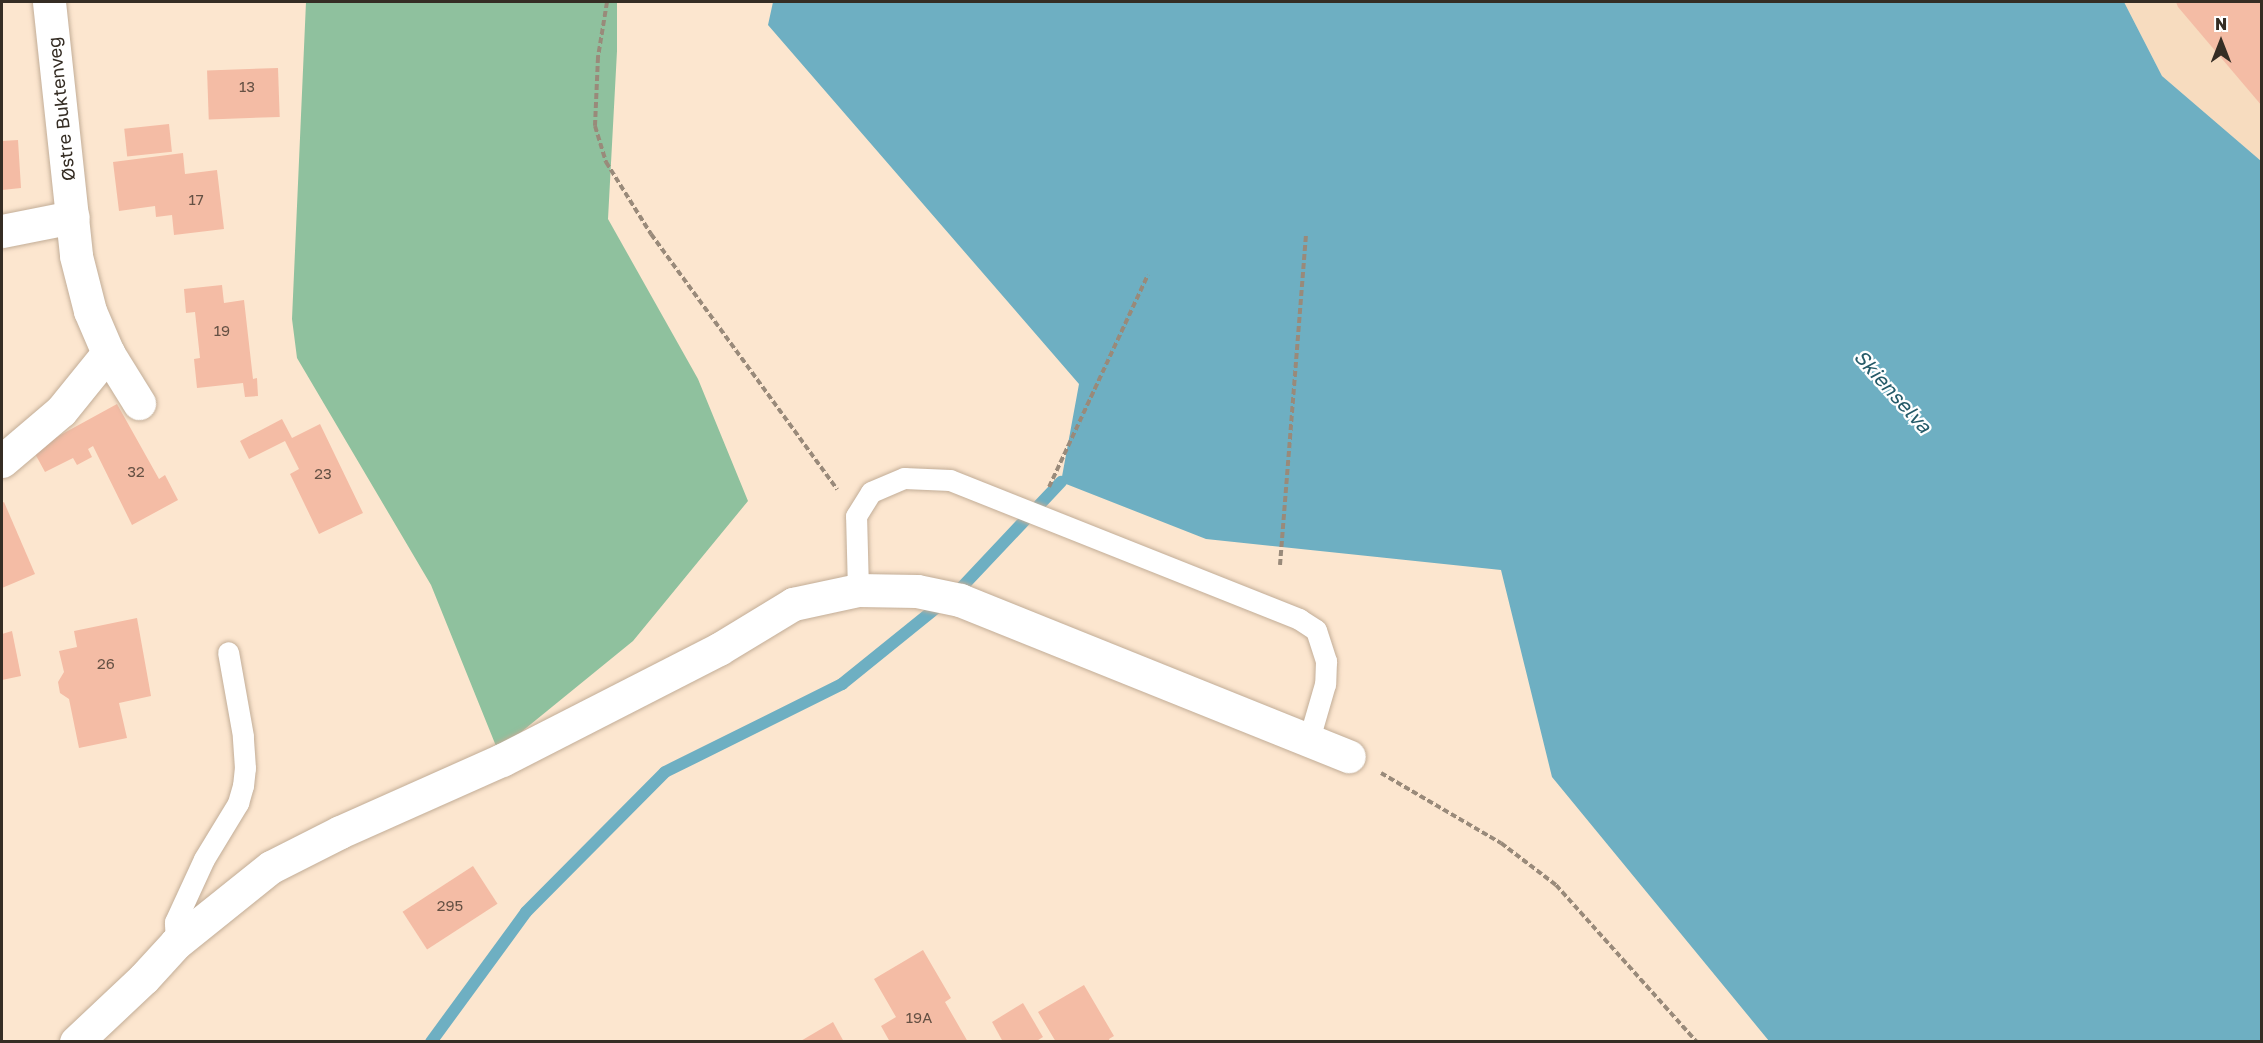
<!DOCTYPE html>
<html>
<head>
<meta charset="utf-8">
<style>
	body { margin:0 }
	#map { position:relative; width:2263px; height:1043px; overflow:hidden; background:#fce6cf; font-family:"Golos Text",sans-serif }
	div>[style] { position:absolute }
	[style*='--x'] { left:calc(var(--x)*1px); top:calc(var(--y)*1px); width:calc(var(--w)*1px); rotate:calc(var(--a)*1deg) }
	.built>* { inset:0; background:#f7dcbf }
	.forest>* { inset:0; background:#8fc19e }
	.water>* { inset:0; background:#6eafc2 }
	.stream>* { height:12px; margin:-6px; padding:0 6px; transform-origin:6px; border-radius:6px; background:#6eafc2 }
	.building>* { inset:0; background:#f4bca5; transform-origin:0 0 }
	.path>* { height:4px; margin-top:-2px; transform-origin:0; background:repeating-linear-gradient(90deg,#998a7a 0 6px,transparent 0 9px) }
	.roads { filter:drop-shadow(0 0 2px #c2ad97) drop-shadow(0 0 2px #c2ad97) }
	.service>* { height:21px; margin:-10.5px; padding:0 10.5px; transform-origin:10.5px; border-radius:10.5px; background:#fff }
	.minor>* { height:33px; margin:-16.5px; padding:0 16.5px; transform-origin:16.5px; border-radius:16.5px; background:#fff }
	span { translate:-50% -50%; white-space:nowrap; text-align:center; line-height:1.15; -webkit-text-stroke:4.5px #fff; paint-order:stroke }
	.number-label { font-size:15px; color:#655144 }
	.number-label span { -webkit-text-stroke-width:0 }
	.street-label { font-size:18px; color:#352d24 }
	.water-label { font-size:20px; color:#255b69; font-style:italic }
	.frame { position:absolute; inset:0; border:3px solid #352d24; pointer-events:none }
	.north { position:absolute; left:2191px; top:12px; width:60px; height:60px; -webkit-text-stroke:4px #fff; paint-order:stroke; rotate:0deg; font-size:16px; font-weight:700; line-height:24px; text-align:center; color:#352d24 }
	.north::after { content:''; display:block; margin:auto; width:21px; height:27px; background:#352d24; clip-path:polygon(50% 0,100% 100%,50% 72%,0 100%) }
</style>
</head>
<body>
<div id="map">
	<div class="built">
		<i style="clip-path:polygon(2124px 2px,2261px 2px,2261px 161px,2162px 76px)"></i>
	</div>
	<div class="forest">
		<i style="clip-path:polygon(306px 2px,617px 2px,617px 51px,608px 219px,698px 379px,748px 501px,633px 641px,498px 751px,431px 585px,297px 358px,292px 319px)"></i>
	</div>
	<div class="water">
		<i style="clip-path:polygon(773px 2px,2124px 2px,2162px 76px,2261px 161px,2261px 1041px,1769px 1041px,1552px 777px,1501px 570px,1206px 539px,1061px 482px,1079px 384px,768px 25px)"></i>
	</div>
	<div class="stream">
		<i style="--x:431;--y:1042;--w:161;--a:-53.8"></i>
		<i style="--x:526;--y:912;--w:197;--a:-45.2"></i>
		<i style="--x:665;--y:772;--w:198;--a:-26.4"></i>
		<i style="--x:842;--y:684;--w:153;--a:-38.9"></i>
		<i style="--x:961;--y:588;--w:146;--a:-46.7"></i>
	</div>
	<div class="building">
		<i style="clip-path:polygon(2176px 2px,2262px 2px,2262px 106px,2178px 7px)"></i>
		<i style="left:278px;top:68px;width:49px;height:71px;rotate:88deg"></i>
		<i style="left:169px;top:124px;width:28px;height:45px;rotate:84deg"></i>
		<i style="clip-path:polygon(18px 140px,21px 188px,2px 190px,2px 141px)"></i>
		<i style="clip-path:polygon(183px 153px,185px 174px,217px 170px,224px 229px,174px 235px,172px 215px,156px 217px,155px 206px,119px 211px,113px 162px)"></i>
		<i style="clip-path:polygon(222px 285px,224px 303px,244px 300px,253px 379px,257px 378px,258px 396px,245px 397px,243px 383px,197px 388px,194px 359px,200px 358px,195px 312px,186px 313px,184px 289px)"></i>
		<i style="clip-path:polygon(117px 404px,159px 479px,165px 475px,178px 500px,132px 525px,93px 446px,88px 449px,92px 457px,77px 465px,73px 458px,45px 472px,33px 450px)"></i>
		<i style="clip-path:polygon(282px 419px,292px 438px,320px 424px,363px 513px,319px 534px,290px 474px,299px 469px,285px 441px,249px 459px,240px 441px)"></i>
		<i style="clip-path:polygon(4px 502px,35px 574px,2px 588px,2px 503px)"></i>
		<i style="clip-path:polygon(137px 618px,151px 696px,119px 703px,127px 738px,79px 748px,69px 699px,60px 693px,58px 682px,64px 672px,59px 651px,77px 647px,74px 631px)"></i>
		<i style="clip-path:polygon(12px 631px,21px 676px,2px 680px,2px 634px)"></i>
		<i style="left:473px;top:866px;width:45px;height:84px;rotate:57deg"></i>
		<i style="clip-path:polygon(923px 950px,951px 998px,945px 1002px,968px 1042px,890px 1042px,881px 1026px,896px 1017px,874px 979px)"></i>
		<i style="clip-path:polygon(1084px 985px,1114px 1036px,1109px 1039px,1110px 1042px,1056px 1042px,1038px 1012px)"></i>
		<i style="clip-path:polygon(1023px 1003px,1043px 1037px,1035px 1042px,1003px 1042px,992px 1022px)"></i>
		<i style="clip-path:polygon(833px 1022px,844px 1042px,799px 1042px)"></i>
	</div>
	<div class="path">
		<i style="--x:607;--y:2;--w:56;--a:99.3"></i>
		<i style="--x:598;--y:57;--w:69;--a:92.5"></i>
		<i style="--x:595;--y:126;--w:38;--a:73"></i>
		<i style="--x:606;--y:162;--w:85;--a:58"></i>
		<i style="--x:651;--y:234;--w:316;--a:53.9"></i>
		<i style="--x:1049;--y:487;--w:234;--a:-65"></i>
		<i style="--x:1280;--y:565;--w:331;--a:-85.5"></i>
		<i style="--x:1381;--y:773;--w:139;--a:30.3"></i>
		<i style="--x:1501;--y:843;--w:69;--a:37.4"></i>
		<i style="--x:1556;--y:885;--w:211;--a:48.1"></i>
	</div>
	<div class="roads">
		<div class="service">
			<i style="--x:858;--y:590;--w:74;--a:-91.5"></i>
			<i style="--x:856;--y:516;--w:28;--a:-58"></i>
			<i style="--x:871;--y:492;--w:36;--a:-23"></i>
			<i style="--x:904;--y:478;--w:46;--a:2.5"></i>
			<i style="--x:950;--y:480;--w:376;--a:21.7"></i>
			<i style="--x:1299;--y:619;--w:20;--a:33"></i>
			<i style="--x:1316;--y:630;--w:33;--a:72"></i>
			<i style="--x:1326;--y:661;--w:23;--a:92"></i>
			<i style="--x:1325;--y:684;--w:57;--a:106.2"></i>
			<i style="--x:176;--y:943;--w:21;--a:-93"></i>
			<i style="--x:175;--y:922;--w:69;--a:-65.3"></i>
			<i style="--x:204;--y:859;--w:66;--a:-58.7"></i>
			<i style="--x:238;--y:803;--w:18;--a:-74"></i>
			<i style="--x:243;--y:786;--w:18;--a:-84"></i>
			<i style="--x:245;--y:768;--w:32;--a:-94"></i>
			<i style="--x:243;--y:736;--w:85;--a:-100.1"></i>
		</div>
		<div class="minor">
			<i style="--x:49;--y:2;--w:255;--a:83.9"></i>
			<i style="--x:76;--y:256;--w:57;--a:75.7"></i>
			<i style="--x:90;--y:311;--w:46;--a:66.8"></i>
			<i style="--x:108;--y:353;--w:59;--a:58.2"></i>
			<i style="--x:2;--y:231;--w:72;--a:-11.2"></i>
			<i style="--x:2;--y:461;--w:77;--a:-40.3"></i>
			<i style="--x:61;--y:411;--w:75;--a:-51"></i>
			<i style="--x:76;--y:1042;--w:93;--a:-43.3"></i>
			<i style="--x:144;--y:978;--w:47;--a:-47.6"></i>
			<i style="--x:176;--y:943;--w:122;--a:-38.7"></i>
			<i style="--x:271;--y:867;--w:77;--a:-26.9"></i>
			<i style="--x:340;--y:832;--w:177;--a:-24"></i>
			<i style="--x:502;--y:760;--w:244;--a:-27.1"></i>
			<i style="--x:719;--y:649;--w:87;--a:-31.3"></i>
			<i style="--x:793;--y:604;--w:66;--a:-12.2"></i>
			<i style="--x:858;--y:590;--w:59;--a:1"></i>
			<i style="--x:917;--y:591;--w:44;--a:11.8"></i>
			<i style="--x:960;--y:600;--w:419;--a:21.9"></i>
		</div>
	</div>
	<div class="number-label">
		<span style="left:247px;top:87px">13</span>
		<span style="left:196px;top:200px">17</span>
		<span style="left:222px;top:331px">19</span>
		<span style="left:136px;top:472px">32</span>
		<span style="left:323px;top:474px">23</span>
		<span style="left:106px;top:664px">26</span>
		<span style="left:450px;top:906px">295</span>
		<span style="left:919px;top:1018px">19A</span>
	</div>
	<div class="street-label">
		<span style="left:61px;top:109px;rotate:-96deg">Østre Buktenveg</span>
	</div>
	<div class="water-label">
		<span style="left:1893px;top:391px;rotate:48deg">Skienselva</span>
	</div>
	<div class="frame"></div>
	<div class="north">N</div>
</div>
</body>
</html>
